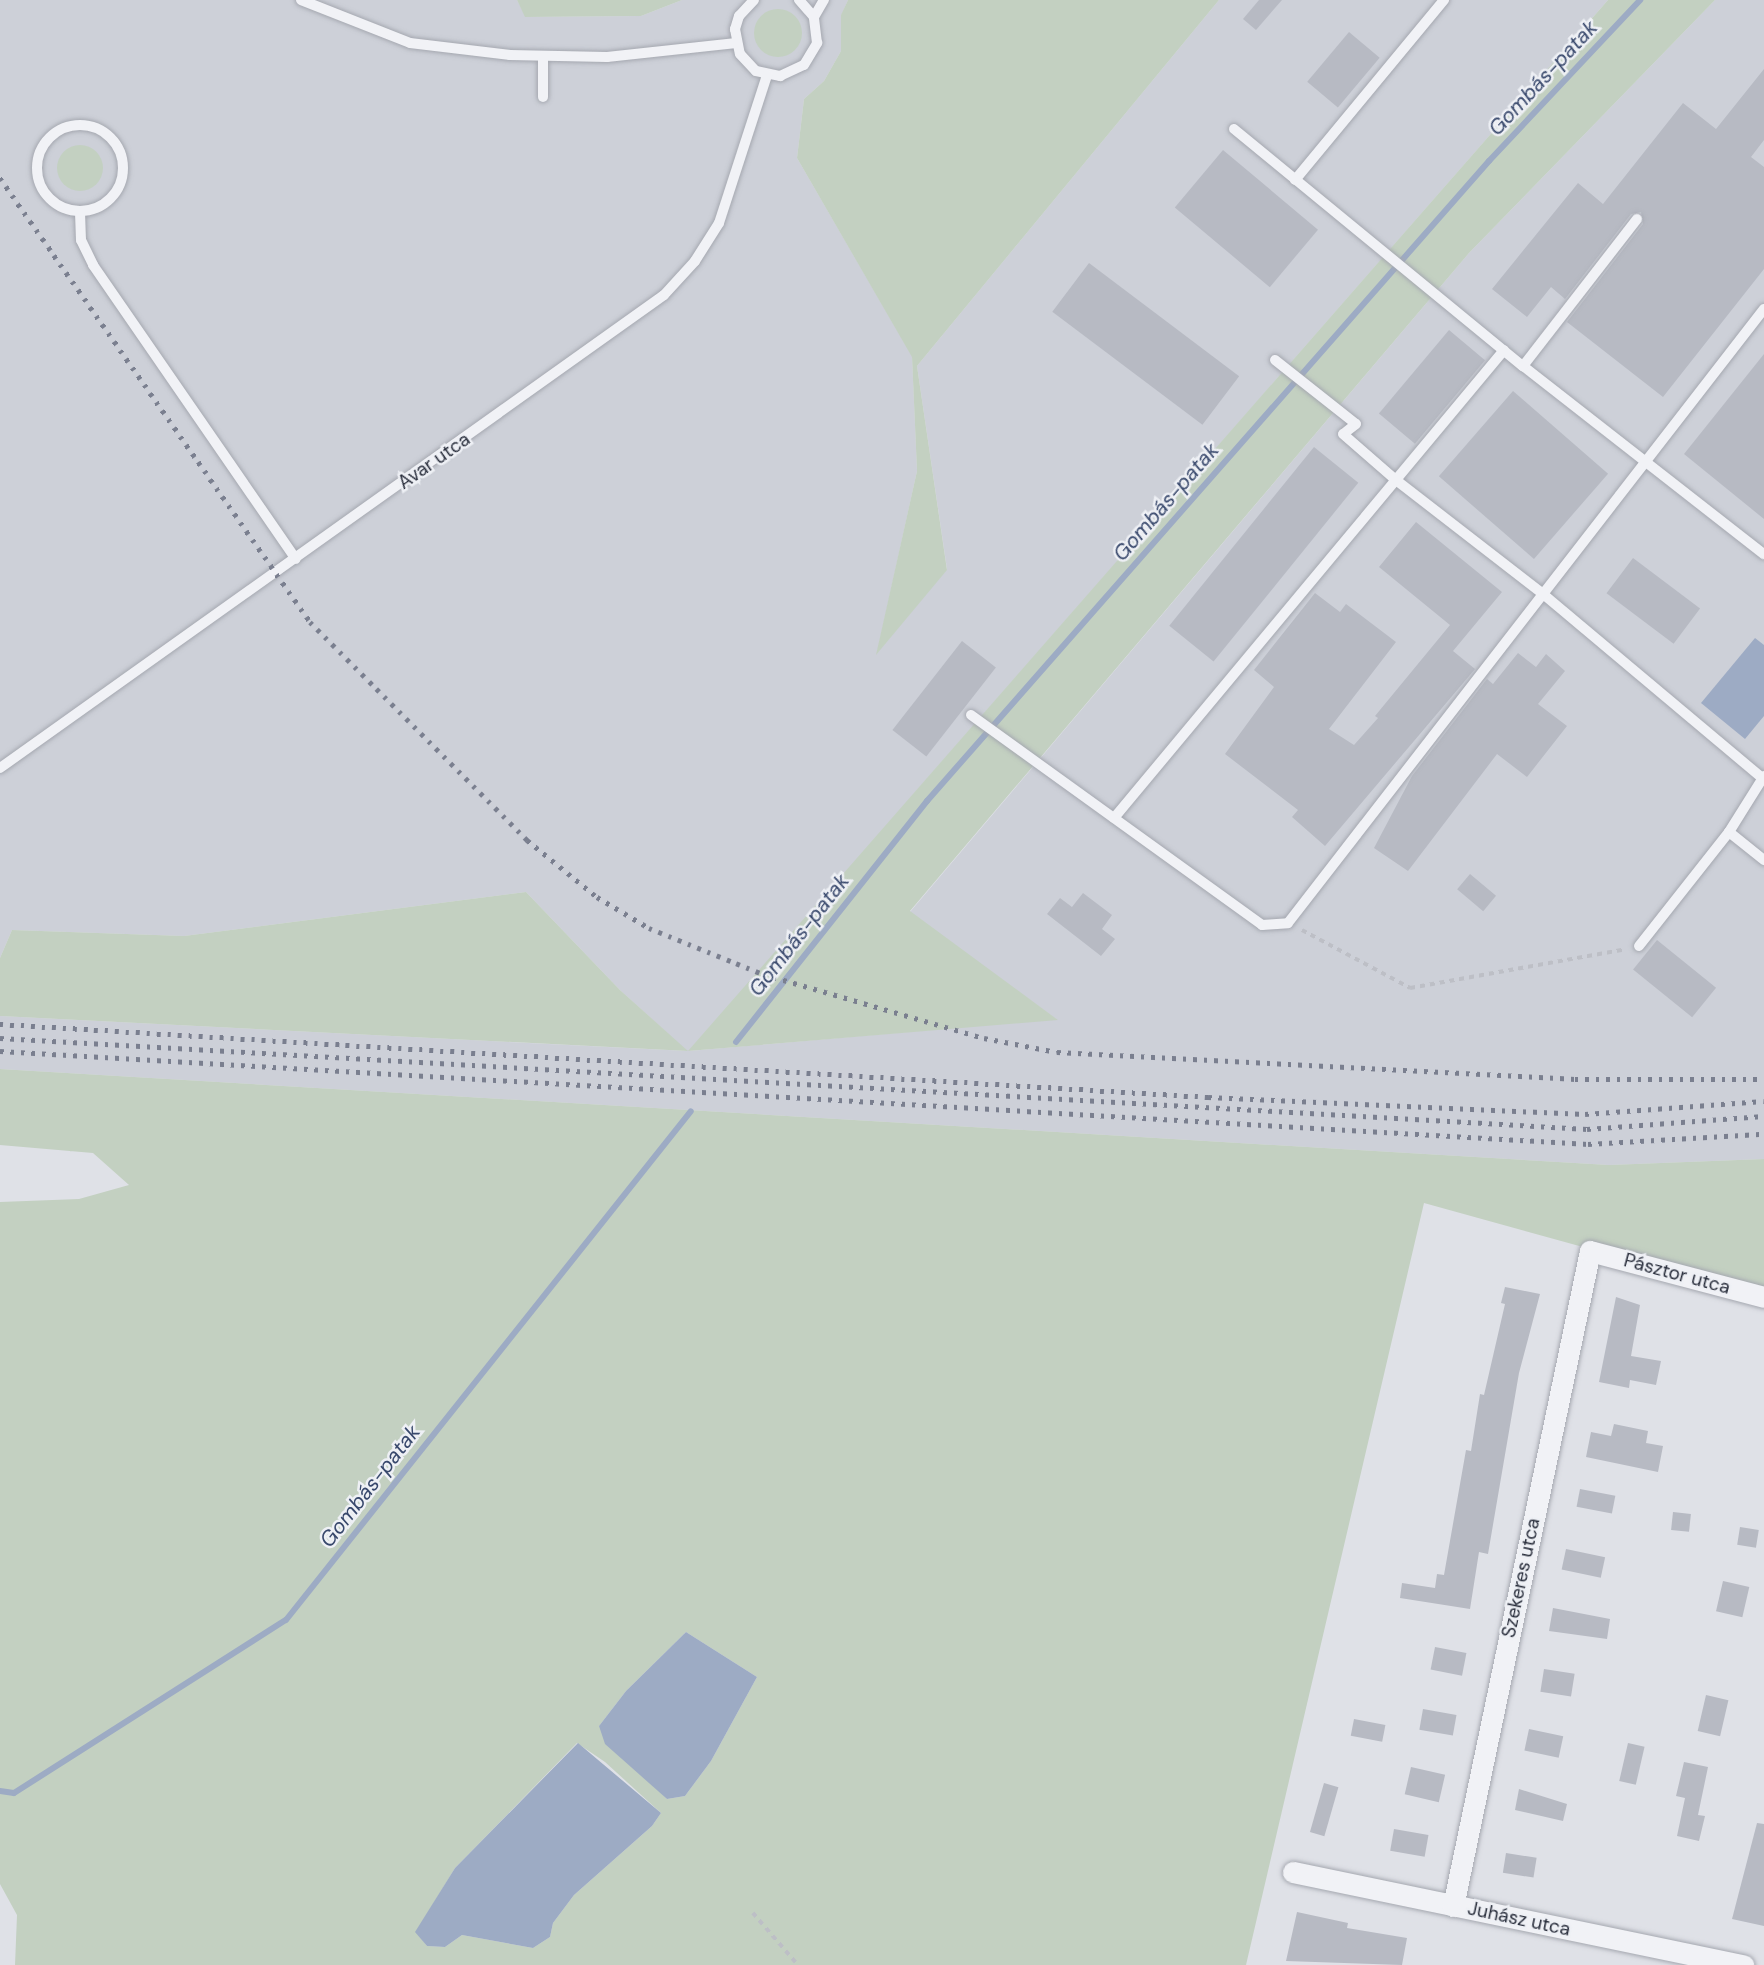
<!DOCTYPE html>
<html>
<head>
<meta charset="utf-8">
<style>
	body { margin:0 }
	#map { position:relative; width:1764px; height:1965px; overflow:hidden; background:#dfe1e7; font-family:"DM Sans",sans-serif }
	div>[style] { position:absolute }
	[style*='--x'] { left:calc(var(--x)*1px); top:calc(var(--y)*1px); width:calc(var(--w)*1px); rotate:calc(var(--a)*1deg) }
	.built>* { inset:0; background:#cdd0d8 }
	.green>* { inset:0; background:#c3d0c1 }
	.round { border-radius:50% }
	.water>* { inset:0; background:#9dabc4 }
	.stream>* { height:6px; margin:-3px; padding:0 3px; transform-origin:3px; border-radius:3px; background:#9dabc4 }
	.building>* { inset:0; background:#b7bac3; transform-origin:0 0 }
	.path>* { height:3.5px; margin-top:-1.75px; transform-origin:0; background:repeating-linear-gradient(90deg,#bdbfc6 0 5px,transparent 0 10px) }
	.roads { filter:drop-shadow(0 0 2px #a5a8b0) drop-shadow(0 0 2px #a5a8b0) }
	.lane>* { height:10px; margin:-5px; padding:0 5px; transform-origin:5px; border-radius:5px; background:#f1f2f6 }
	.lane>.ring { margin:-5px; padding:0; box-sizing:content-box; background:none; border:10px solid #f1f2f6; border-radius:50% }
	.street>* { height:21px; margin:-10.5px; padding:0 10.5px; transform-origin:10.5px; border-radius:10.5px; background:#f1f2f6 }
	.rail>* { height:5px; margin-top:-2.5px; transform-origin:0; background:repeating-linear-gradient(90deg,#7a7f8f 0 3.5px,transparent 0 10.5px) }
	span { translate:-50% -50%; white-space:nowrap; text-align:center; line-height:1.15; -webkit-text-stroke:5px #eef0f5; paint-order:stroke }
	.street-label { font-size:19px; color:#292e3c }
	.water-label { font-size:21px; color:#38486c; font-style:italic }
</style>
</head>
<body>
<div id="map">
	<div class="built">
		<i style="clip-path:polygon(0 0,517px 0,526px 17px,641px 16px,682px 0,848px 0,841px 16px,841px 51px,824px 81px,804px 99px,797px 158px,912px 356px,917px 471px,877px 653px,947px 569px,917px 366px,1219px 0,1608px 0,689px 1051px,1056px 1019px,910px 912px,1469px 253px,1715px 0,1764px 0,1764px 1159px,1609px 1165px,0 1069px,0 1016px,687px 1051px,620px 990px,526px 892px,184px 936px,12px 930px,0 958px)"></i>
	</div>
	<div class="green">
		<i style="clip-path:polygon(517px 0,682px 0,641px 16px,525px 17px)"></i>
		<i style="clip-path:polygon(848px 0,1219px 0,917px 366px,947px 570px,876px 655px,917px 471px,912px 357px,797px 158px,804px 99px,824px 81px,841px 51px,841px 15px)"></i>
		<i style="clip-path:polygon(1608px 0,1715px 0,1469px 253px,910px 911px,1058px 1020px,688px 1051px,0 1016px,0 958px,12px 930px,184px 936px,526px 892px,620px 990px,688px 1051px)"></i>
		<i class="round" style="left:754px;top:9px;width:48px;height:48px"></i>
		<i class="round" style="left:57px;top:145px;width:46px;height:46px"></i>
		<i style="clip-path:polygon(evenodd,0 1069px,1609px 1165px,1764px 1159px,1764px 1297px,1424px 1203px,1246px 1965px,15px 1965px,17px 1915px,0 1884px,0 1202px,79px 1199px,129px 1185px,93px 1153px,0 1145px,0 1069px,686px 1632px,757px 1677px,711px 1761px,685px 1796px,667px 1799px,599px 1726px,626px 1691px,686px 1632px,0 1069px,577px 1743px,605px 1762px,661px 1813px,652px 1826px,574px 1895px,553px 1923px,550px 1937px,533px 1948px,462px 1935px,445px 1947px,427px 1946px,416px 1932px,455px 1868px,577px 1743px)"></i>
	</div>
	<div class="water">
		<i style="clip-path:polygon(1755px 638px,1764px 645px,1764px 716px,1745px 739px,1701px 703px)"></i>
		<i style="clip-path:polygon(686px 1632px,757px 1677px,711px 1761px,685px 1796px,667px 1799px,605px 1744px,599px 1726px,626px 1691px)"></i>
		<i style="clip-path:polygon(578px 1743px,661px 1813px,652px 1826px,574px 1895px,553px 1923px,550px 1937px,533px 1948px,462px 1935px,445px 1947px,427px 1946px,415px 1932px,455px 1868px)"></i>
	</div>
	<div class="stream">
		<i style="--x:736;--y:1042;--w:308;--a:-51.6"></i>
		<i style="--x:927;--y:801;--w:852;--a:-48.71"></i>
		<i style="--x:1489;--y:161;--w:221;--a:-46.8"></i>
		<i style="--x:0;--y:1791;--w:14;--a:8"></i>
		<i style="--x:14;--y:1793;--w:322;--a:-32.5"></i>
		<i style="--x:286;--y:1620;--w:650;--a:-51.49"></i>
	</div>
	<div class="building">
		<i style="clip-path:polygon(1259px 0,1282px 0,1256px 30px,1243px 19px)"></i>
		<i style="left:1349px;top:32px;width:40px;height:65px;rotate:40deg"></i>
		<i style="clip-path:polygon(1764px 69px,1764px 140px,1751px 157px,1764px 167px,1764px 269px,1663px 397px,1567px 322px,1643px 224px,1641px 212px,1631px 214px,1565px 299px,1551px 287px,1527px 317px,1492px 289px,1578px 183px,1603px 204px,1683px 103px,1716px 129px)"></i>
		<i style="left:1223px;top:150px;width:124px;height:75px;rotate:40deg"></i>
		<i style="left:1089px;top:263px;width:188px;height:61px;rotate:37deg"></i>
		<i style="left:1449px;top:330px;width:47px;height:109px;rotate:40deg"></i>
		<i style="clip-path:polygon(1764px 354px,1764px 519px,1684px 454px)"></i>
		<i style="left:1513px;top:391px;width:126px;height:113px;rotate:41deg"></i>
		<i style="left:1314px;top:447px;width:57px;height:230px;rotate:39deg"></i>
		<i style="clip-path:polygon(1416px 522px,1502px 592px,1453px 651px,1475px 669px,1325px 846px,1292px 817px,1298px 810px,1225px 754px,1274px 687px,1254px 670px,1315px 593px,1340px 612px,1346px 604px,1396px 642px,1329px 729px,1354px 745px,1378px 718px,1375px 716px,1450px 625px,1379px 567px)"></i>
		<i style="left:1633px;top:558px;width:84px;height:44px;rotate:37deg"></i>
		<i style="left:962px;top:641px;width:43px;height:113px;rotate:38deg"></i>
		<i style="clip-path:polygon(1518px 653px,1536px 667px,1546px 654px,1565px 671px,1538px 704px,1567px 726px,1527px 777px,1497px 754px,1408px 871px,1374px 848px,1412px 776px,1487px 679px,1493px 684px)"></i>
		<i style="left:1470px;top:874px;width:34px;height:20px;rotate:40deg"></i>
		<i style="clip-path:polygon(1083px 893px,1112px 915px,1102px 929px,1115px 939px,1101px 956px,1047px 914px,1060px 898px,1072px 907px)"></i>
		<i style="left:1657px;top:940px;width:76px;height:38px;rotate:39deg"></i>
		<i style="clip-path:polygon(1505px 1287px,1540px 1294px,1519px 1373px,1488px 1554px,1479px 1552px,1470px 1609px,1400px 1598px,1402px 1583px,1435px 1588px,1437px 1574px,1444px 1575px,1466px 1450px,1471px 1451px,1480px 1394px,1484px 1395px,1505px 1304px,1501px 1303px)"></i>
		<i style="clip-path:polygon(1616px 1297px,1640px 1305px,1631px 1356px,1661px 1361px,1656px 1385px,1630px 1380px,1629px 1388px,1599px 1382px)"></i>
		<i style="clip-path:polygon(1614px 1424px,1648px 1431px,1646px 1443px,1663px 1446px,1658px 1472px,1586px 1457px,1591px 1432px,1611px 1436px)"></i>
		<i style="left:1580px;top:1489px;width:36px;height:18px;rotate:11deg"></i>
		<i style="left:1673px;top:1512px;width:18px;height:18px;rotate:6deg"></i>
		<i style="left:1740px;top:1527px;width:19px;height:18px;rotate:9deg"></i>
		<i style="left:1566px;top:1549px;width:40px;height:21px;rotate:12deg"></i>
		<i style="left:1723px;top:1581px;width:27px;height:31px;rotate:13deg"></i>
		<i style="clip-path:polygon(1553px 1608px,1610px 1619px,1607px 1639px,1549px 1631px)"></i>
		<i style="left:1435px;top:1647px;width:32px;height:23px;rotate:11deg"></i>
		<i style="left:1544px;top:1669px;width:31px;height:23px;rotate:9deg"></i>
		<i style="left:1706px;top:1695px;width:23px;height:37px;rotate:13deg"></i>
		<i style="left:1423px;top:1709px;width:34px;height:21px;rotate:10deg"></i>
		<i style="left:1354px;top:1719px;width:32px;height:17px;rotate:11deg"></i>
		<i style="left:1529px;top:1729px;width:35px;height:22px;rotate:12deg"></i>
		<i style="left:1628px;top:1743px;width:17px;height:39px;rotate:13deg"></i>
		<i style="clip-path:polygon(1684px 1762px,1708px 1767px,1698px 1815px,1705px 1816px,1699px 1841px,1677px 1836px,1685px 1798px,1676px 1796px)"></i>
		<i style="left:1411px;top:1767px;width:35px;height:28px;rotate:13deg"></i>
		<i style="left:1324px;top:1783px;width:15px;height:51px;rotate:16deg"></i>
		<i style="clip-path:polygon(1519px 1789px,1567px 1804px,1563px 1821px,1515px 1810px)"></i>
		<i style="clip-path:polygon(1757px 1823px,1764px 1824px,1764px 1926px,1732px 1919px)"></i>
		<i style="left:1394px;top:1829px;width:35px;height:22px;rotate:10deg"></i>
		<i style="left:1506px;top:1853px;width:31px;height:20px;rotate:9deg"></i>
		<i style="clip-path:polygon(1297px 1912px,1348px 1923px,1347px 1928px,1407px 1938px,1402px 1965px,1286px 1961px)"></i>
	</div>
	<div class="path">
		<i style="--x:1302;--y:930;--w:123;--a:28.2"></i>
		<i style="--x:1410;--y:988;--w:219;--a:-10.2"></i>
		<i style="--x:753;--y:1913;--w:69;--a:49.1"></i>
	</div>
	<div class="roads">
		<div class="lane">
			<i style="--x:301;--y:0;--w:117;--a:21.5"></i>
			<i style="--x:410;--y:43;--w:101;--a:6.8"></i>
			<i style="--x:510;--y:55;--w:97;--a:1.2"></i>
			<i style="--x:607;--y:57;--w:130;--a:-6.2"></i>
			<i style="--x:754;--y:0;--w:22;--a:133"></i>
			<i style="--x:739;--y:16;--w:14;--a:107"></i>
			<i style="--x:735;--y:29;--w:25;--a:79"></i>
			<i style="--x:740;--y:54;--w:23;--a:47"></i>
			<i style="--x:756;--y:71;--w:25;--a:12"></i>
			<i style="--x:780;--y:76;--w:26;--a:-25"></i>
			<i style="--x:804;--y:65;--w:26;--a:-59"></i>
			<i style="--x:817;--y:43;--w:26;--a:-97"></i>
			<i style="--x:814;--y:17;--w:23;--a:-131"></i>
			<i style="--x:814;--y:17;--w:20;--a:-60"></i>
			<i style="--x:543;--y:97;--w:41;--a:-90"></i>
			<i class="ring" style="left:37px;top:125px;width:76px;height:76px"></i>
			<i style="--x:1234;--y:129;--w:374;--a:39.4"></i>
			<i style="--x:1523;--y:366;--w:306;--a:38"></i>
			<i style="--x:1295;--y:180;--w:234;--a:-50.4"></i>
			<i style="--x:80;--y:212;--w:28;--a:88"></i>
			<i style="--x:81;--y:240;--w:28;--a:64"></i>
			<i style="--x:93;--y:265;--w:357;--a:55.4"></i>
			<i style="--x:1275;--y:360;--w:103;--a:38.3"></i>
			<i style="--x:1356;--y:424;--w:16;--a:142"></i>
			<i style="--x:1343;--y:434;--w:70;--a:41"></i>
			<i style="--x:1396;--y:480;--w:186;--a:37.8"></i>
			<i style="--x:1543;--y:594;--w:286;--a:40"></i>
			<i style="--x:1523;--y:366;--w:186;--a:-52.2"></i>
			<i style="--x:971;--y:715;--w:359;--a:35.8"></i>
			<i style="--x:1262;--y:925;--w:26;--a:-4"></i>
			<i style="--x:1288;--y:923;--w:777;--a:-52.22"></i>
			<i style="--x:0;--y:768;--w:815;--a:-35.46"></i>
			<i style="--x:664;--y:295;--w:46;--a:-47.6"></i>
			<i style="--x:695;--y:261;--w:45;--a:-57.7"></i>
			<i style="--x:719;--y:223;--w:156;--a:-72"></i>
			<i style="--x:1114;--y:818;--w:609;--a:-50.19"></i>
			<i style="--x:1729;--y:832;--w:45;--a:38.7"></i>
			<i style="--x:1639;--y:946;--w:145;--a:-51.7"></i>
			<i style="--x:1729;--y:832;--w:66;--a:-58"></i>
		</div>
		<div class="street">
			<i style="--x:1293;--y:1872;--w:460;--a:11.7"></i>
			<i style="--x:1453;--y:1906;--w:669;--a:-78.19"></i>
			<i style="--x:1590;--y:1251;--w:180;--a:14.8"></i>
		</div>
	</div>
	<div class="rail">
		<i style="--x:0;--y:178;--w:542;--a:55.08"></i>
		<i style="--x:310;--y:622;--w:308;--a:45.1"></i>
		<i style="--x:527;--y:840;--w:90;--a:39.2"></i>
		<i style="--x:597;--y:897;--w:61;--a:30.8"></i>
		<i style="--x:649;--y:928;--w:123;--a:22"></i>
		<i style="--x:763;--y:974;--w:230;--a:16.2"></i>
		<i style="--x:984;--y:1038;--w:74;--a:10.9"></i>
		<i style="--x:1057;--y:1052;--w:519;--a:2.98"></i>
		<i style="--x:1575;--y:1079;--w:189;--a:0"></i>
		<i style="--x:0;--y:1024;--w:1210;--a:3.46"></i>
		<i style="--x:1208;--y:1097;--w:377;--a:2.6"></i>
		<i style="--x:1585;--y:1114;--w:179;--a:-4.2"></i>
		<i style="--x:0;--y:1038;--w:1590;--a:3.28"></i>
		<i style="--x:1587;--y:1129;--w:177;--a:-4.2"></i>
		<i style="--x:0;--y:1051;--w:1591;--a:3.35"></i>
		<i style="--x:1588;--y:1144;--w:176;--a:-3.3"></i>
	</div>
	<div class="street-label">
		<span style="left:434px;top:461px;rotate:-35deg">Avar utca</span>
		<span style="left:1677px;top:1274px;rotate:15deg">Pásztor utca</span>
		<span style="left:1521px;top:1578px;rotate:-78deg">Szekeres utca</span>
		<span style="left:1519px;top:1919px;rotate:12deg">Juhász utca</span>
	</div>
	<div class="water-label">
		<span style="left:1543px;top:78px;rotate:-47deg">Gombás-patak</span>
		<span style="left:1166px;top:502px;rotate:-49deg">Gombás-patak</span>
		<span style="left:799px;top:935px;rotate:-52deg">Gombás-patak</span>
		<span style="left:370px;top:1486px;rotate:-52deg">Gombás-patak</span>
	</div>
</div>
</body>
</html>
